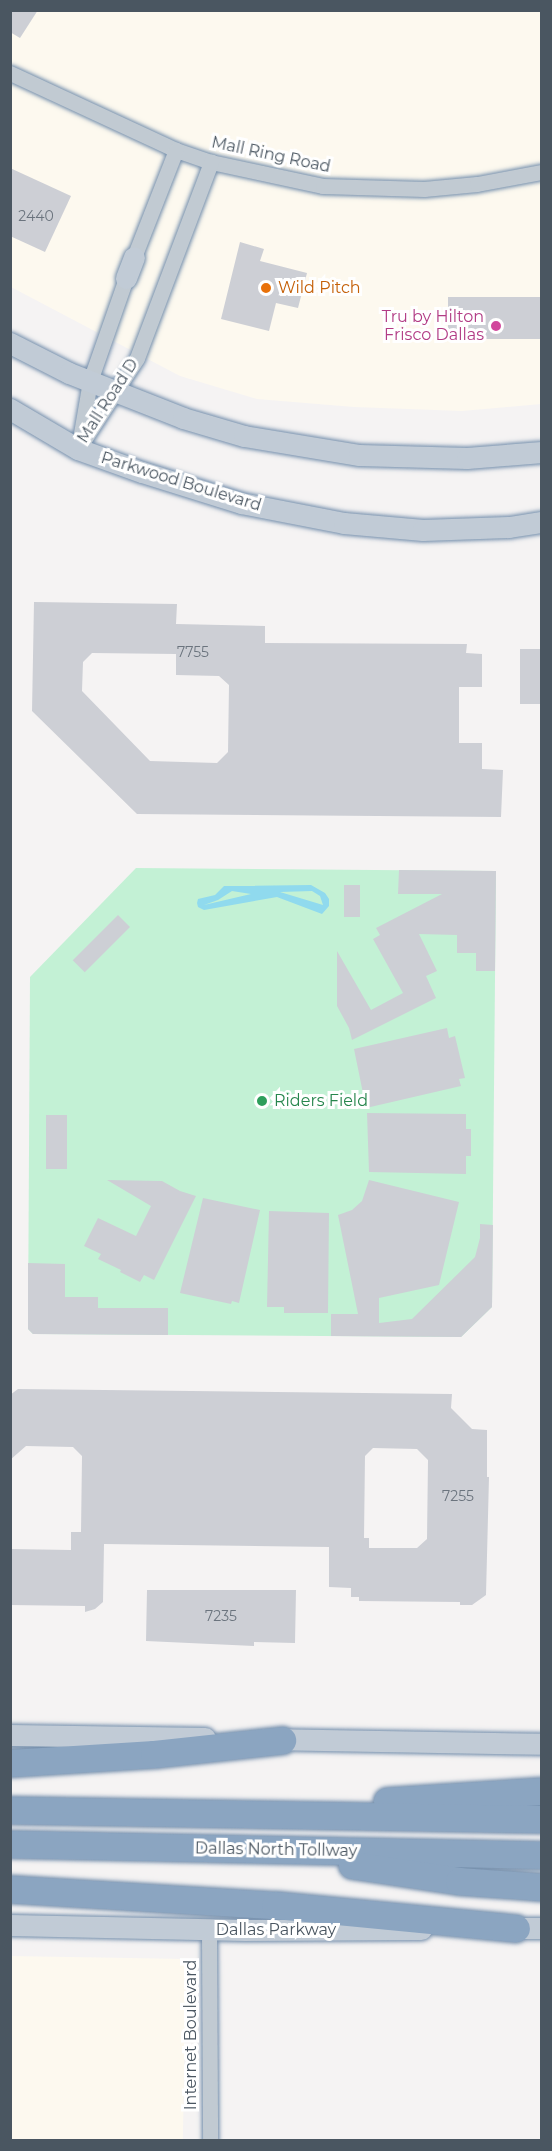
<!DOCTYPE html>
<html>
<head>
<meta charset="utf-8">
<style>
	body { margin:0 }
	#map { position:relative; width:552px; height:2151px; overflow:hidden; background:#f5f3f3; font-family:Montserrat,sans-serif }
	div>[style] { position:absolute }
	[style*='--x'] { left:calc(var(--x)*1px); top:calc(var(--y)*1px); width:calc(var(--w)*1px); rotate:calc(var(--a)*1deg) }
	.commercial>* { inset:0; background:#fdf9ef; transform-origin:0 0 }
	.green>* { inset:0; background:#c3f1d5 }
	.water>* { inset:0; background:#90daee }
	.building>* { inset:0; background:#cdcfd5; transform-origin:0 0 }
	.roads { filter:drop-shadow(0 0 2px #7690ad) drop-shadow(0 0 2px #7690ad) }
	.street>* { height:15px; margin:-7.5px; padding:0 7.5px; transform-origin:7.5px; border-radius:7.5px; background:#c1cad2 }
	.secondary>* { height:21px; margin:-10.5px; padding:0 10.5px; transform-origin:10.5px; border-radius:10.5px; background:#c1cbd6 }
	.highway>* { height:27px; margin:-13.5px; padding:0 13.5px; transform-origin:13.5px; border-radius:13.5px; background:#8ba5c1 }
	.dots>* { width:16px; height:16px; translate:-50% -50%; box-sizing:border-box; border:3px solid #fff; border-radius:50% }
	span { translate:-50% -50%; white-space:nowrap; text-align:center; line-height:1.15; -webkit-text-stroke:6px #fff; paint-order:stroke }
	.number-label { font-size:14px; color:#6b747e }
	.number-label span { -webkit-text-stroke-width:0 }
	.street-label { font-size:16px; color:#4a5661 }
	.food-label { font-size:16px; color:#c56008 }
	.left { translate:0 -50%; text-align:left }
	.hotel-label { font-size:16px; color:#b23c85 }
	.right { translate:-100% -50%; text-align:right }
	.leisure-label { font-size:16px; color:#27864d }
	.frame { position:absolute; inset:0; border:12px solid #4a5661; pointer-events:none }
</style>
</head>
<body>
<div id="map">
	<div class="commercial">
		<i style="clip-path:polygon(10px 11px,541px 11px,541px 404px,462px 411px,354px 407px,257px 399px,180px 376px,11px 287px)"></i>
		<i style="left:11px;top:1956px;width:175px;height:184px;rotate:1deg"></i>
	</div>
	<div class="green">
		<i style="clip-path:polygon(136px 868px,496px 871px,492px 1307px,461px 1337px,33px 1334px,28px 1329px,30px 977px)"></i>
	</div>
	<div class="water">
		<i style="clip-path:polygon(evenodd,311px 885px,325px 893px,329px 899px,329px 906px,322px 914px,277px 897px,204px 910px,198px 907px,197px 903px,198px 899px,215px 895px,224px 886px,311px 885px,232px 891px,251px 894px,204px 905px,218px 900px,232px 891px,311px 885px,312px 891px,320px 896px,323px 905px,280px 892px,312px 891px)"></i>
	</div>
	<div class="building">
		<i style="clip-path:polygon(10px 10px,38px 10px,20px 38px,10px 32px)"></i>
		<i style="clip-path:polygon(10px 168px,71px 196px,45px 252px,10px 236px)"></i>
		<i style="clip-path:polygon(240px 242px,264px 249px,260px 261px,307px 273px,298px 308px,276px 303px,269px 331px,221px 319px)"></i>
		<i style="left:542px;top:297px;width:42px;height:94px;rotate:90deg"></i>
		<i style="clip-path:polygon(evenodd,34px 602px,177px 604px,176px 624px,265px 626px,265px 643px,467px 644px,466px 653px,482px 654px,482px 687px,459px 687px,459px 743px,482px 743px,482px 769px,503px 770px,501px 817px,137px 814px,32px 711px,34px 602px,92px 653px,176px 654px,176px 675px,219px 676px,229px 685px,228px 752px,217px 763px,150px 761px,82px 691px,83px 662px,92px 653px)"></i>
		<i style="left:520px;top:649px;width:22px;height:55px"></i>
		<i style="clip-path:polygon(399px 870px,496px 871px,495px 971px,476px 971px,476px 953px,457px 953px,457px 935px,419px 934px,437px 971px,426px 976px,436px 998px,352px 1040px,349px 1028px,337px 1006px,337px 951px,371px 1010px,403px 993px,373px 939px,380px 935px,376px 928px,442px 894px,398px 894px)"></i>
		<i style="left:344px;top:885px;width:16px;height:32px"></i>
		<i style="left:118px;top:915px;width:17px;height:64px;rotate:45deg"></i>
		<i style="clip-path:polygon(447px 1028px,449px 1038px,455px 1036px,465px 1078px,459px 1079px,461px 1086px,366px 1108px,354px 1049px)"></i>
		<i style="clip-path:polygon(367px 1113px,466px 1114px,466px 1129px,471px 1129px,471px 1156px,466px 1156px,466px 1174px,369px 1172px)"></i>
		<i style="left:46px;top:1115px;width:21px;height:54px"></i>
		<i style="clip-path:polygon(107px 1180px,162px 1181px,180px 1191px,196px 1196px,154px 1280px,144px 1275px,140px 1282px,120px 1272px,121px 1270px,98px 1259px,101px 1254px,84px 1246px,98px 1218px,136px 1236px,151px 1206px)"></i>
		<i style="clip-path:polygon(369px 1180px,459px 1202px,439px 1285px,379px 1298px,379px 1323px,412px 1319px,475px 1257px,480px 1238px,480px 1224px,493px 1225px,492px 1307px,461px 1337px,331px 1336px,331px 1314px,358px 1314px,338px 1215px,352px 1210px,362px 1201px)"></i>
		<i style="clip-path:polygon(203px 1198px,260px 1210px,239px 1303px,232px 1301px,231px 1304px,180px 1293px)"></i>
		<i style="clip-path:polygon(269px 1211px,329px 1213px,328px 1313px,284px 1313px,284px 1307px,267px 1307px)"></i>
		<i style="clip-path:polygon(28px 1263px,65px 1264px,65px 1297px,98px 1297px,98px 1308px,168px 1308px,168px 1335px,33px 1334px,28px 1329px)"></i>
		<i style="clip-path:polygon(evenodd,18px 1389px,452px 1394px,451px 1408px,472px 1429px,487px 1430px,487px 1477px,489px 1477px,486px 1595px,472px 1605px,460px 1605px,460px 1602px,359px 1601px,359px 1597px,351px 1597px,351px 1588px,329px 1587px,329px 1547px,104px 1544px,103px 1602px,95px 1609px,85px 1612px,85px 1606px,10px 1605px,10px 1549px,71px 1550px,71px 1532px,81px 1532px,82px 1456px,73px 1447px,26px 1446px,10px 1460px,10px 1395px,18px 1389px,373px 1448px,417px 1449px,428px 1460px,427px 1539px,417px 1548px,369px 1548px,369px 1538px,364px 1538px,365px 1456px,373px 1448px)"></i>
		<i style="clip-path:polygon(147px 1590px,296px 1590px,295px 1643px,254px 1642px,254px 1646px,146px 1641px)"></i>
	</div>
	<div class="roads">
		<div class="street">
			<i style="--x:10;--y:73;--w:183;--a:24.9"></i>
			<i style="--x:176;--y:150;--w:37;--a:19"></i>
			<i style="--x:211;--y:162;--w:115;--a:12.1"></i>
			<i style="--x:323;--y:186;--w:101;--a:1.7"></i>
			<i style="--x:424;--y:189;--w:53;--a:-5.4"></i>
			<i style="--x:477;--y:184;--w:66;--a:-10.5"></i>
			<i style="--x:134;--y:257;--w:115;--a:-68.6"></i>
			<i style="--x:80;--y:439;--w:59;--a:-80.2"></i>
			<i style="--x:90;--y:381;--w:109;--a:-70.7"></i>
			<i style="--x:78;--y:449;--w:108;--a:-57"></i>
			<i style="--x:137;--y:358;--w:210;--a:-69.3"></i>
			<i style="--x:209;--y:1930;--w:210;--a:89.7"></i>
		</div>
		<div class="secondary">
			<i style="--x:126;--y:278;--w:22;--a:-69"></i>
			<i style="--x:10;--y:343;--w:66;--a:27"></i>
			<i style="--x:69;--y:373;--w:123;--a:21.5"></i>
			<i style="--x:183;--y:418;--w:64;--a:16.4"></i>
			<i style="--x:244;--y:436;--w:117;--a:9.4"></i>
			<i style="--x:359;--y:455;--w:108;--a:1.6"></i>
			<i style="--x:467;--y:458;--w:75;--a:-4.6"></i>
			<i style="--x:10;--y:409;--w:79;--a:30.5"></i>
			<i style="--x:78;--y:449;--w:68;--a:19.8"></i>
			<i style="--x:142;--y:472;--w:104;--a:17.4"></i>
			<i style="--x:241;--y:503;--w:105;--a:11"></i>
			<i style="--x:344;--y:523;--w:79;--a:5.1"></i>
			<i style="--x:423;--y:530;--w:86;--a:-2"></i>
			<i style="--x:509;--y:527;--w:33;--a:-9"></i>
			<i style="--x:10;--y:1735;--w:195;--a:0.9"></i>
			<i style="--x:266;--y:1739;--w:276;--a:1"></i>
			<i style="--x:10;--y:1925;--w:235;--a:1.2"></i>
			<i style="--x:245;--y:1930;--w:176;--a:-0.3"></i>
			<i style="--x:500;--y:1928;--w:42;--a:0"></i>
		</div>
		<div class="highway">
			<i style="--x:10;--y:1763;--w:144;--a:-3.6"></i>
			<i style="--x:154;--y:1754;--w:129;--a:-6.2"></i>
			<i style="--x:387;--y:1801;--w:155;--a:-3.7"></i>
			<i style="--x:10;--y:1810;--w:532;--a:0.97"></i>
			<i style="--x:10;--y:1844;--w:532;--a:1.18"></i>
			<i style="--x:352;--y:1865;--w:108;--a:8.5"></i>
			<i style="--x:459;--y:1881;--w:83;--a:4.1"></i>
			<i style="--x:10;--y:1889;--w:265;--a:3.5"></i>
			<i style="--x:275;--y:1905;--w:242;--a:5.5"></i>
		</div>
	</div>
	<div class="dots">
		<i style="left:266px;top:288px;background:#e8710a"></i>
		<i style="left:496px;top:326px;background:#d1479c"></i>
		<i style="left:262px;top:1101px;background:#2e9e5b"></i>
	</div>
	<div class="number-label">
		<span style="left:36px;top:216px">2440</span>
		<span style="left:193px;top:652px">7755</span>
		<span style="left:458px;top:1496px">7255</span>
		<span style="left:221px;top:1616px">7235</span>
	</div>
	<div class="street-label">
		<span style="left:271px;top:155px;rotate:12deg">Mall Ring Road</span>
		<span style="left:108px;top:401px;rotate:-57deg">Mall Road D</span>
		<span style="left:181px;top:482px;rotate:17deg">Parkwood Boulevard</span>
		<span style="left:276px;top:1850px;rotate:1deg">Dallas North Tollway</span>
		<span style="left:276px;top:1930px">Dallas Parkway</span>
		<span style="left:191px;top:2035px;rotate:-90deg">Internet Boulevard</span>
	</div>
	<div class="food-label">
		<span class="left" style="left:278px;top:288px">Wild Pitch</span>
	</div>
	<div class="hotel-label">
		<span class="right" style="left:484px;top:326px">Tru by Hilton<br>Frisco Dallas</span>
	</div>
	<div class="leisure-label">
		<span class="left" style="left:274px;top:1101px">Riders Field</span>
	</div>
	<div class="frame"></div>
</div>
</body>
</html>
